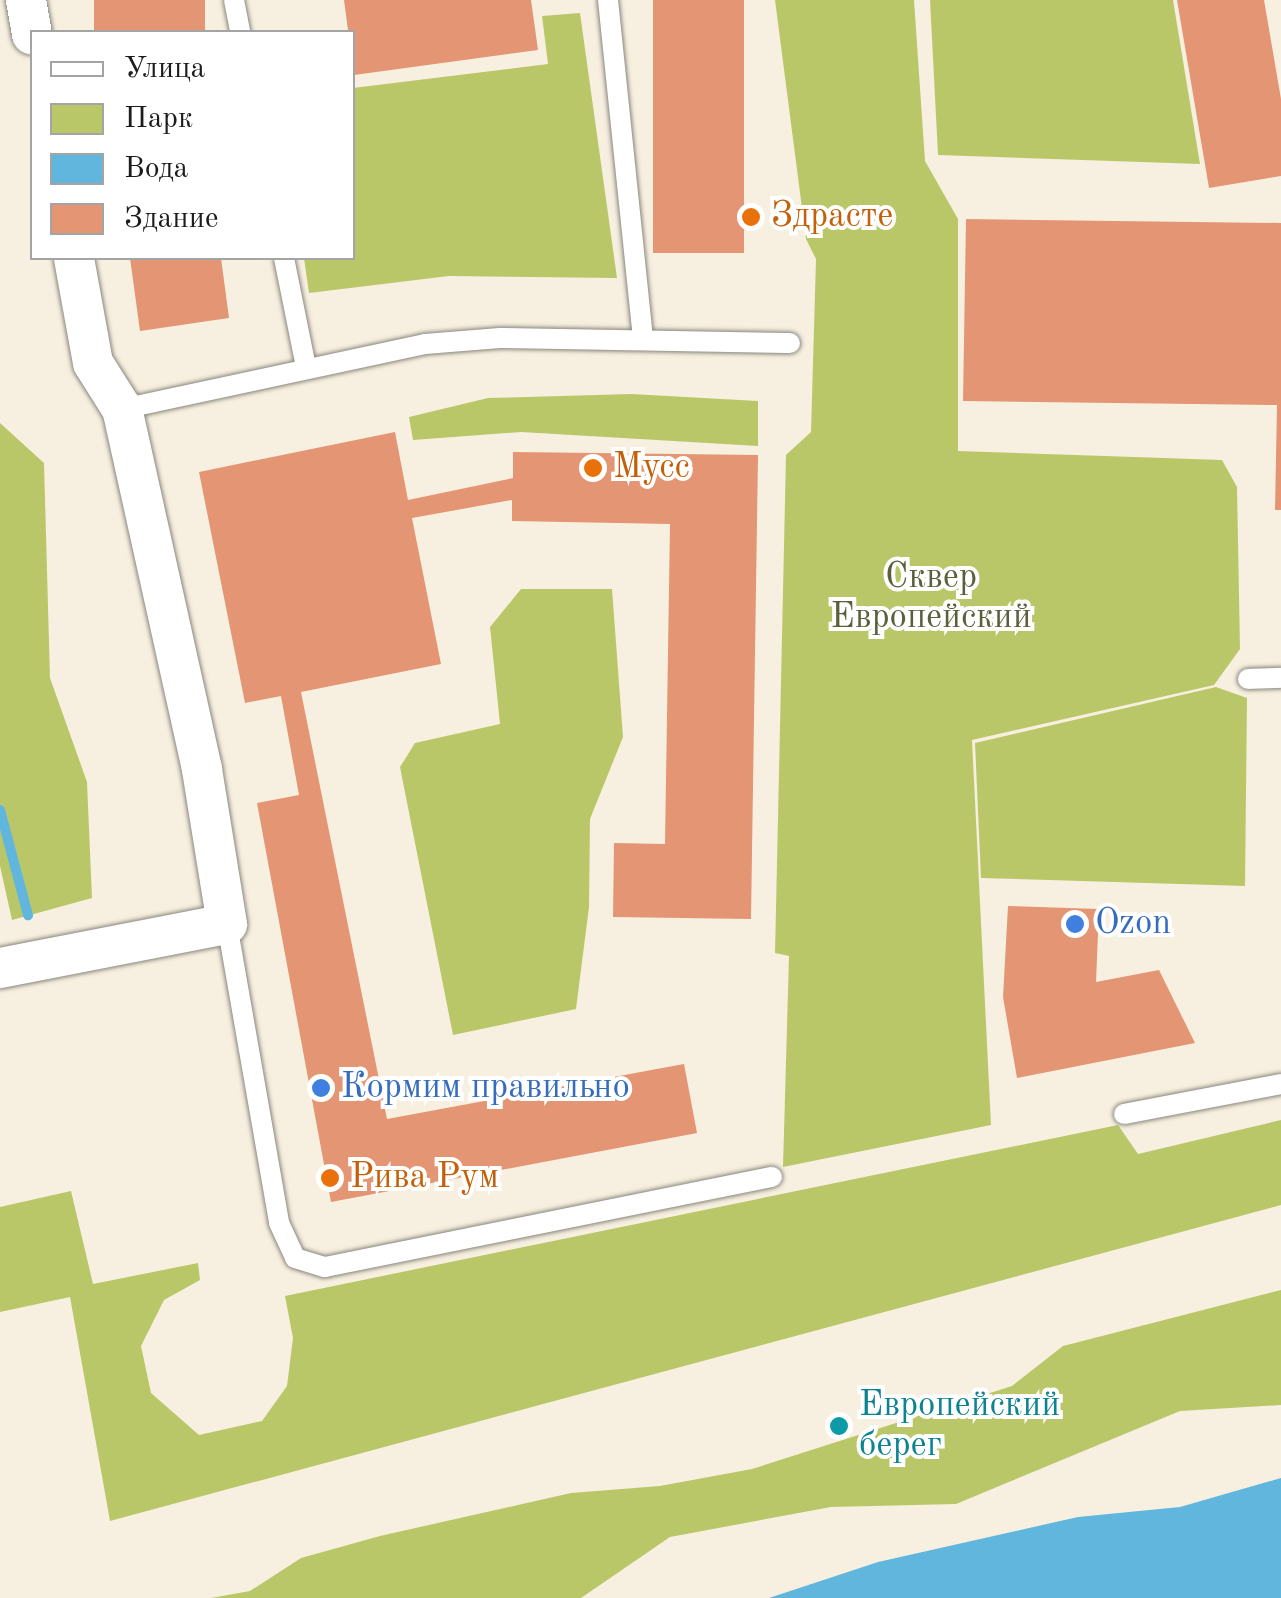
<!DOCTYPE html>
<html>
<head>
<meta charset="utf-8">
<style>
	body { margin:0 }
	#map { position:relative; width:1281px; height:1598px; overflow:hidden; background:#f7f0e0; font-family:"Old Standard TT",serif }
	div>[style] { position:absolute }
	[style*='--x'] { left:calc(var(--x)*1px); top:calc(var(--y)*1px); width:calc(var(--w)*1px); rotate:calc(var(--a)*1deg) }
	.green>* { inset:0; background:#bac769 }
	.water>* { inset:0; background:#61b6dd }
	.stream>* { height:10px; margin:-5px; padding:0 5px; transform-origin:5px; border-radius:5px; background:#61b6dd }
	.building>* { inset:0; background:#e49573; transform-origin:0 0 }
	.roads { filter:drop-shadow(0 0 2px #8a867e) drop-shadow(0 0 2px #8a867e) }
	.lane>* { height:20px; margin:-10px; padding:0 10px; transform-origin:10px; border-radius:10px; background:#fff }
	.street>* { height:40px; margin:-20px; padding:0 20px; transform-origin:20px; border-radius:20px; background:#fff }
	.dots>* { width:28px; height:28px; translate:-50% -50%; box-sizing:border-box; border:5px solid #fff; border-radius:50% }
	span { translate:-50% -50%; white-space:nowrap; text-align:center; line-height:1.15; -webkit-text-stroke:8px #fff; paint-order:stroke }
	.food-label { font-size:35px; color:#c56008 }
	.left { translate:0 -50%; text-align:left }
	.park-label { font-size:35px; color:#5b603b }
	.shop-label { font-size:35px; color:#366cbe }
	.culture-label { font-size:35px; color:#0d838f }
	.legend { position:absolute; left:30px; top:30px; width:325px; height:230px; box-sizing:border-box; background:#fff; border:2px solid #a4a4a4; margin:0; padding:12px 18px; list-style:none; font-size:30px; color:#1c1c1c }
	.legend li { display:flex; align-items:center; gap:20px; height:50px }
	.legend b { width:50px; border:2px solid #a4a4a4 }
</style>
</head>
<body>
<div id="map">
	<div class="green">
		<i style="clip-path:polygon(775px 0,914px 0,925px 161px,958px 219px,958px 451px,1222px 460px,1237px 487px,1240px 649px,1214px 685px,972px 740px,991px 1125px,783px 1167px,789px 956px,775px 953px,786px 455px,811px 432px,816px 259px,806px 239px)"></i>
		<i style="clip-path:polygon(930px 0,1173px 0,1200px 164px,938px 155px)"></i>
		<i style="clip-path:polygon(580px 13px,617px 278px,449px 276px,309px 293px,304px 258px,352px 258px,353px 88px,548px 64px,542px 16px)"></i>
		<i style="clip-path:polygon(631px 394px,758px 401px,758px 446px,521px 432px,413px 440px,409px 417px,488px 398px)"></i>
		<i style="clip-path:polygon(0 423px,44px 463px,50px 678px,87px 782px,92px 898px,12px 920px,0 866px)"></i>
		<i style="clip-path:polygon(521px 589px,612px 589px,623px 737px,590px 819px,589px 907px,576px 1009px,453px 1035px,400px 767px,415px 743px,500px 724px,490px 627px)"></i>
		<i style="clip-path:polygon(1216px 687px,1247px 698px,1245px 886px,981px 878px,975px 743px)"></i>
		<i style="clip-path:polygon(1281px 1120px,1281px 1205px,110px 1521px,70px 1297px,0 1312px,0 1207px,71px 1191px,93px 1284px,198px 1263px,200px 1280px,164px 1300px,141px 1346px,151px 1393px,199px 1435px,262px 1421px,287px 1386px,293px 1338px,285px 1296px,1118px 1125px,1138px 1154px)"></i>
		<i style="clip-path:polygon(1281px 1290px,1281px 1405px,1180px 1411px,956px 1504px,831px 1507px,670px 1537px,581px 1598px,211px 1598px,250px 1591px,301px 1558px,380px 1536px,571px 1493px,660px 1486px,752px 1469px,1012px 1386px,1063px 1346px)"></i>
	</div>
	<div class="water">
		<i style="clip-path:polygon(1281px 1478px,1281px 1598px,769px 1598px,878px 1562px,1078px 1517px,1180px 1507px)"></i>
	</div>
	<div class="stream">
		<i style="--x:0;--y:810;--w:109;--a:75.1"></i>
	</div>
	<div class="building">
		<i style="left:94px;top:0;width:111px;height:32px"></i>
		<i style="clip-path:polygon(344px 0,531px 0,538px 50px,354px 75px)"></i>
		<i style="left:653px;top:0;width:91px;height:253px"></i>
		<i style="clip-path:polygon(1177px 0,1264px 0,1281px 99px,1281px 176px,1209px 188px)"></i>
		<i style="clip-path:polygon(966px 219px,1281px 223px,1281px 510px,1275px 510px,1277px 405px,963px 401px)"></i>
		<i style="clip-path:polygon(130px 258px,221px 258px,229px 318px,140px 331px)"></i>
		<i style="clip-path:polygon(395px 432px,408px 500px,513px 478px,513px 452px,758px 455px,751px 919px,613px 917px,614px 843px,665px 844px,670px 524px,512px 521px,512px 500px,412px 518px,441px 664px,301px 692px,387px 1119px,684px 1064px,697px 1133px,331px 1202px,257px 803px,299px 795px,281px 696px,245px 703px,199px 472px)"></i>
		<i style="clip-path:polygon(1008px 906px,1099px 909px,1096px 982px,1159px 970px,1195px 1043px,1017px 1078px,1003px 997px)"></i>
	</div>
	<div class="roads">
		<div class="lane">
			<i style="--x:234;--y:0;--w:33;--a:79"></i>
			<i style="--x:608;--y:0;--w:341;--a:84.1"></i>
			<i style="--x:284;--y:258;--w:111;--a:78.6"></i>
			<i style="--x:122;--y:409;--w:310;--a:-12.1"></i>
			<i style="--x:425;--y:344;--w:75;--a:-4.6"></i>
			<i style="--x:500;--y:338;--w:290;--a:1"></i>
			<i style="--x:1248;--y:679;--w:33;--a:-2"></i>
			<i style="--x:227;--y:924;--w:303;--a:80.1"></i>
			<i style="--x:279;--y:1223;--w:38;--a:65"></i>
			<i style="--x:295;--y:1258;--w:31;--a:17"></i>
			<i style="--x:325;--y:1267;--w:456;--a:-11.4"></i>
			<i style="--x:1124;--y:1114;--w:160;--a:-10.8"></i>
		</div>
		<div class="street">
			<i style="--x:26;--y:0;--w:35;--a:80"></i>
			<i style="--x:0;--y:968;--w:231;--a:-11"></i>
			<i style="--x:227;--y:924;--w:157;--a:-99.2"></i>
			<i style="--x:202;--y:769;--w:369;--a:-102.5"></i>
			<i style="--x:122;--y:409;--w:54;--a:-122.2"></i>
			<i style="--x:93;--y:363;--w:107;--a:-100.3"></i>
		</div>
	</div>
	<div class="dots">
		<i style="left:751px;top:217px;background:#e8710a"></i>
		<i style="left:593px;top:468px;background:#e8710a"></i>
		<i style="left:1075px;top:924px;background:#3f7fe0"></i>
		<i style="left:321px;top:1088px;background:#3f7fe0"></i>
		<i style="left:330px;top:1178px;background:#e8710a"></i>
		<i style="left:839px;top:1426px;background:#0f9aa8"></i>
	</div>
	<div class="food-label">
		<span class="left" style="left:771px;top:217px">Здрасте</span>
		<span class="left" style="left:613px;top:468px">Мусс</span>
		<span class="left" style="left:350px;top:1178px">Рива Рум</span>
	</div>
	<div class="park-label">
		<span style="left:931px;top:598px">Сквер<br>Европейский</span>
	</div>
	<div class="shop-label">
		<span class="left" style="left:1095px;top:924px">Ozon</span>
		<span class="left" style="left:341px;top:1088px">Кормим правильно</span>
	</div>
	<div class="culture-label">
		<span class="left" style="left:859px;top:1426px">Европейский<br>берег</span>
	</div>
	<ul class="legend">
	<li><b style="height:12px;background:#fff"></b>Улица</li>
	<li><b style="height:28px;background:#bac769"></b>Парк</li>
	<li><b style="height:28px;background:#61b6dd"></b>Вода</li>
	<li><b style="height:28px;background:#e49573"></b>Здание</li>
	</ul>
</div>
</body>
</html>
